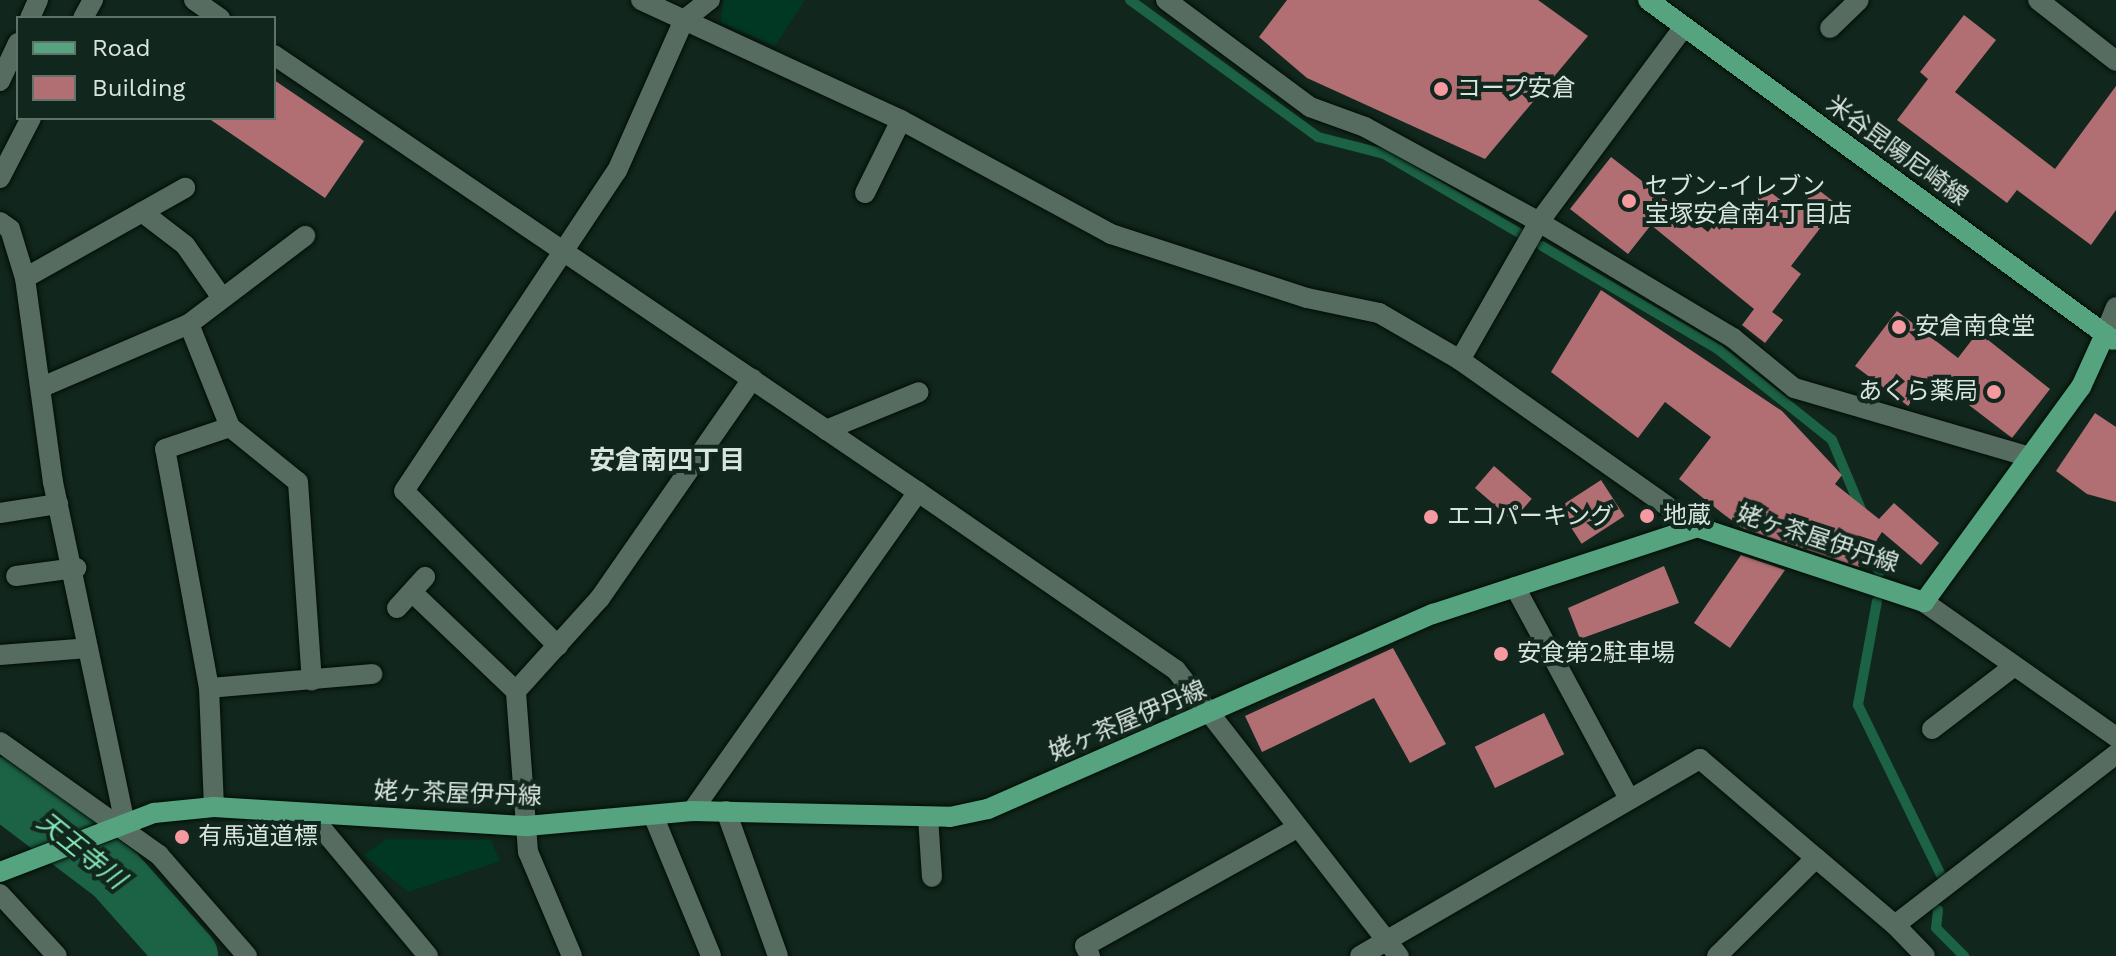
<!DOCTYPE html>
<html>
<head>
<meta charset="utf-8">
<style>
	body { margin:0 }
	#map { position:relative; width:2116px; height:956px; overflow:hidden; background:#11261c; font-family:"Work Sans","Noto Sans JP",sans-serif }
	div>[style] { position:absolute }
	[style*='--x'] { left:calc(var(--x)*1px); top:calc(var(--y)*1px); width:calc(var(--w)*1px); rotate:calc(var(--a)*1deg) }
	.green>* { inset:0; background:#003823 }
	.stream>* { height:10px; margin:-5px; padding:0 5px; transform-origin:5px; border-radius:5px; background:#1c6245 }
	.river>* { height:60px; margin:-30px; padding:0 30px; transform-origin:30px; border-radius:30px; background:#1c6245 }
	.building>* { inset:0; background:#b16f74; transform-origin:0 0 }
	.roads { filter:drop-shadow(0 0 2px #000e06) drop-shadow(0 0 2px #000e06) }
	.minor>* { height:20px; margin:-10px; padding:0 10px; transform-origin:10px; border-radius:10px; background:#566c60 }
	.major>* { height:20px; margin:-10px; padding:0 10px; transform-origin:10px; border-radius:10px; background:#56a380 }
	.dots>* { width:22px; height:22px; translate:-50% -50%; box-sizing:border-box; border:4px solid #11261c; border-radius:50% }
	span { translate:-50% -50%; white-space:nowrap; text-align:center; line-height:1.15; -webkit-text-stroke:8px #11261c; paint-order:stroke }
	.poi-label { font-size:24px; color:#d8e5de }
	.left { translate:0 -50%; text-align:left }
	.right { translate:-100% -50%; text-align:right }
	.street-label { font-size:24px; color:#d8e5de }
	.neighbourhood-label { font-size:26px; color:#d8e5de; font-weight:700 }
	.water-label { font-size:26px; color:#85e6b7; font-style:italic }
	.legend { position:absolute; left:16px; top:16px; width:260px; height:104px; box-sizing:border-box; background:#11261c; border:2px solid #61726a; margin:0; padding:10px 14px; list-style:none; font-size:24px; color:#d8e5de }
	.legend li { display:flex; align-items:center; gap:16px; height:40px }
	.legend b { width:40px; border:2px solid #61726a }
</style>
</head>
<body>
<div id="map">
	<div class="green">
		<i style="clip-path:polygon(723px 0,805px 0,775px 46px,721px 22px)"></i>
		<i style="clip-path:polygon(386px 839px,491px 840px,500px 861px,408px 892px,364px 855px)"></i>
	</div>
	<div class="stream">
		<i style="--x:1130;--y:0;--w:233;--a:36.1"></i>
		<i style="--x:1318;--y:137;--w:68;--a:14.4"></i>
		<i style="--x:1384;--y:154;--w:159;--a:30.3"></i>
		<i style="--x:1542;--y:246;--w:205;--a:30.4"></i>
		<i style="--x:1719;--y:350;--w:144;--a:38.5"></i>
		<i style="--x:1832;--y:440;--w:80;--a:67.3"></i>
		<i style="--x:1870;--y:533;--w:41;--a:77.3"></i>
		<i style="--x:1877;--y:601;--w:106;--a:100.4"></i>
		<i style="--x:1858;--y:705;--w:189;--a:64"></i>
		<i style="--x:1938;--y:910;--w:18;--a:96"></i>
		<i style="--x:1936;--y:928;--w:40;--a:45"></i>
	</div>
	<div class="river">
		<i style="--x:0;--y:787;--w:144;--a:37.1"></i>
		<i style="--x:115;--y:874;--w:110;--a:48.3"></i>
	</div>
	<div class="building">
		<i style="clip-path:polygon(1287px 0,1538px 0,1588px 36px,1485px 159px,1307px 78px,1259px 37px)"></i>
		<i style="clip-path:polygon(1964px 15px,1996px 40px,1955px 92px,2055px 169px,2116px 86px,2116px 210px,2091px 245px,2017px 190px,2007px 203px,1897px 120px,1928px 79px,1920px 72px)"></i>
		<i style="clip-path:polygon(274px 80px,364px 141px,325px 198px,208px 118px,274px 118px)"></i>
		<i style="clip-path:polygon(1611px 157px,1708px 232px,1718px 219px,1732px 230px,1765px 188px,1790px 207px,1794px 201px,1801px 207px,1816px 188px,1838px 205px,1791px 266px,1801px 274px,1772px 312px,1783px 320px,1765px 343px,1742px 325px,1754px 309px,1651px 225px,1628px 254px,1570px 209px)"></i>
		<i style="clip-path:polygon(1601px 290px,1782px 411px,1842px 475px,1835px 484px,1879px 519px,1894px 503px,1939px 543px,1921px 565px,1882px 532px,1859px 567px,1742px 528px,1722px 513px,1679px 479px,1711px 437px,1665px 402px,1638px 438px,1551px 372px)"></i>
		<i style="clip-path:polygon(1897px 311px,1958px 358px,1978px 332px,2050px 389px,2012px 438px,1931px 376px,1908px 406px,1855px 366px)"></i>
		<i style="clip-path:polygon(2095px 413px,2116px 427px,2116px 502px,2087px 494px,2056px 471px)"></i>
		<i style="left:1494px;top:466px;width:50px;height:29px;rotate:41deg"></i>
		<i style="left:1601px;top:480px;width:43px;height:51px;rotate:57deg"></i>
		<i style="clip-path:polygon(1741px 555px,1785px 570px,1730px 648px,1694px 623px)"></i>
		<i style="clip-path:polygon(1664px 566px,1679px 603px,1580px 639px,1568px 608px)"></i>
		<i style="clip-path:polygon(1393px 648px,1446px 744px,1410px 763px,1374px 698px,1262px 752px,1245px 716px)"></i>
		<i style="left:1544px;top:713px;width:46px;height:77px;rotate:64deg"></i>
	</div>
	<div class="roads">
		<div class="minor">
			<i style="--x:194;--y:0;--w:32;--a:35"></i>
			<i style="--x:641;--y:0;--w:286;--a:24.8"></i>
			<i style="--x:901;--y:120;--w:239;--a:28.5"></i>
			<i style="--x:1111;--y:234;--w:206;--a:18.1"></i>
			<i style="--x:1307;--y:298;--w:74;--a:11.8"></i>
			<i style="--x:1379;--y:313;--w:94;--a:30.1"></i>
			<i style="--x:1460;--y:360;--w:159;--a:-60.2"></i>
			<i style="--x:1539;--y:222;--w:243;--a:-53.4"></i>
			<i style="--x:1166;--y:0;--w:179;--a:36.6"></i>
			<i style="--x:1310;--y:107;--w:59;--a:20"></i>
			<i style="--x:1365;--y:127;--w:198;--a:28.6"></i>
			<i style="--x:1539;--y:222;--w:226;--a:30.9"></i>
			<i style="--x:1733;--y:338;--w:79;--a:39.3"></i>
			<i style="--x:1794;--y:388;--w:246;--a:16.3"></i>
			<i style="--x:2038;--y:0;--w:99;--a:38"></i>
			<i style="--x:30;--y:18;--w:20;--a:-66"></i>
			<i style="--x:83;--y:18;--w:21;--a:-61"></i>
			<i style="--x:1830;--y:28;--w:40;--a:-44"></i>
			<i style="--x:274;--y:55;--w:778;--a:34.16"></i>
			<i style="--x:918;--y:492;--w:391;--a:125.3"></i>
			<i style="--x:0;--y:81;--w:42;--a:-64.7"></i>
			<i style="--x:0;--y:178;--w:68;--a:-62.7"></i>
			<i style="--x:865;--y:193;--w:81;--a:-63.7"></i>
			<i style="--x:142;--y:212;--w:54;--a:37.5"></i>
			<i style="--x:185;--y:245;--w:65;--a:55.1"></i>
			<i style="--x:0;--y:222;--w:12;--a:35"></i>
			<i style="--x:10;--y:229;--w:51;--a:73"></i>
			<i style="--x:25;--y:278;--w:206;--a:82.2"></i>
			<i style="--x:53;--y:482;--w:349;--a:78.1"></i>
			<i style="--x:25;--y:278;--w:184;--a:-29.4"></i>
			<i style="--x:189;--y:324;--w:111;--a:68.3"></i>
			<i style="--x:230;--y:427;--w:87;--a:39"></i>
			<i style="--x:298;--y:482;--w:199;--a:86"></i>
			<i style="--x:2105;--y:334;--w:29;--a:-68"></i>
			<i style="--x:1460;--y:360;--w:290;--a:35.2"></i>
			<i style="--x:42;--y:387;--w:160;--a:-23.2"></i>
			<i style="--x:189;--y:324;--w:146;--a:-37.2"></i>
			<i style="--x:826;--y:430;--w:100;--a:-22.2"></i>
			<i style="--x:918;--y:492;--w:313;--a:34.6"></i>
			<i style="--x:1176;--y:670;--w:363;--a:52.1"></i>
			<i style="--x:0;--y:513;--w:59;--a:-8.8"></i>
			<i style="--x:16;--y:576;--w:61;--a:-7.6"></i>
			<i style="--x:1515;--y:587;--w:238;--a:61.7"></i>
			<i style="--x:413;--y:593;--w:142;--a:43.6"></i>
			<i style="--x:1924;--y:602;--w:235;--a:35.1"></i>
			<i style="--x:397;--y:608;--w:42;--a:-47.9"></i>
			<i style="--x:558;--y:646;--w:218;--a:-134.8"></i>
			<i style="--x:404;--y:491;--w:384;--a:-56.4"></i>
			<i style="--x:617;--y:171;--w:165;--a:-66.1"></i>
			<i style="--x:684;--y:20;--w:33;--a:-38"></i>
			<i style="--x:0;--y:655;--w:88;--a:-4.5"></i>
			<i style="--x:209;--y:688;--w:164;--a:-4.9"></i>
			<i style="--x:1932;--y:729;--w:102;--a:-37.4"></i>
			<i style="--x:0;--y:742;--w:195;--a:35.4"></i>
			<i style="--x:159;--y:855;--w:134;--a:48.9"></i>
			<i style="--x:214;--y:807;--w:119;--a:-92.4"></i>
			<i style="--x:209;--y:688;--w:243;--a:-100.4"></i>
			<i style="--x:165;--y:449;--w:69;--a:-18.7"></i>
			<i style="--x:726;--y:811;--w:154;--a:70.3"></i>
			<i style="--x:309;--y:813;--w:186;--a:50.2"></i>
			<i style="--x:653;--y:815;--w:152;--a:67.6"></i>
			<i style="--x:928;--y:817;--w:60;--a:86.2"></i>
			<i style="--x:0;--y:894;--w:84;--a:47.4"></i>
			<i style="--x:1895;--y:925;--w:43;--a:45.9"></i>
			<i style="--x:572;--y:956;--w:113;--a:-112.9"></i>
			<i style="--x:528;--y:852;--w:161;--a:-94.3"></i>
			<i style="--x:516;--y:691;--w:125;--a:-47.9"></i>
			<i style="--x:600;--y:598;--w:267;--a:-55.2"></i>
			<i style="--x:1090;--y:956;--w:11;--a:-117"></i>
			<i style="--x:1085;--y:946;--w:243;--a:-29.1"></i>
			<i style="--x:1360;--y:956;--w:393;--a:-30.1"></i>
			<i style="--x:1700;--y:759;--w:153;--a:40.5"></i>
			<i style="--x:1717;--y:956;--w:139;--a:-44.7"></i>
			<i style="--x:1816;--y:858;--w:104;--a:40.3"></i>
			<i style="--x:1895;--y:925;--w:279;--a:-37.7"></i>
		</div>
		<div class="major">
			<i style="--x:1648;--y:0;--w:576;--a:36.17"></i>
			<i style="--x:0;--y:872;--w:165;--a:-21"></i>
			<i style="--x:154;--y:813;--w:60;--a:-5.7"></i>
			<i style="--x:214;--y:807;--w:314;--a:3.5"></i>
			<i style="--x:527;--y:826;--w:166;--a:-5.2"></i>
			<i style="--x:692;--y:811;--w:258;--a:1.3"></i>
			<i style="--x:950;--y:817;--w:39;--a:-12"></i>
			<i style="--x:988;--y:809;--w:486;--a:-23.7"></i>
			<i style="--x:1433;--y:614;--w:278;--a:-18.2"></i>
			<i style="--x:1697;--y:527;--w:239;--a:18.3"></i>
			<i style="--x:1924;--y:602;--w:266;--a:-53.9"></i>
			<i style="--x:2081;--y:387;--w:58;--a:-65.6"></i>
		</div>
	</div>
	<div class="dots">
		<i style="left:1441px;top:89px;background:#f49aa0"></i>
		<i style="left:1629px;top:201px;background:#f49aa0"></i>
		<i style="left:1899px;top:327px;background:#f49aa0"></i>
		<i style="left:1994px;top:392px;background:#f49aa0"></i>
		<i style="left:1647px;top:516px;background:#f49aa0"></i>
		<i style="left:1431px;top:517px;background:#f49aa0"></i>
		<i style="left:1501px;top:654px;background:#f49aa0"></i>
		<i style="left:182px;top:837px;background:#f49aa0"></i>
	</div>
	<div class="poi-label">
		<span class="left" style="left:1457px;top:89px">コープ安倉</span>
		<span class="left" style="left:1645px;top:201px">セブン-イレブン<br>宝塚安倉南4丁目店</span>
		<span class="left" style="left:1915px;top:327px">安倉南食堂</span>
		<span class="right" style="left:1978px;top:392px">あくら薬局</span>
		<span class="left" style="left:1663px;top:516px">地蔵</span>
		<span class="left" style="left:1447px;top:517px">エコパーキング</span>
		<span class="left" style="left:1517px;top:654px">安食第2駐車場</span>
		<span class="left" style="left:198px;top:837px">有馬道道標</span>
	</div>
	<div class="street-label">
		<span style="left:1897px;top:151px;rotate:36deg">米谷昆陽尼崎線</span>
		<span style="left:1818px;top:539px;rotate:18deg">姥ヶ茶屋伊丹線</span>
		<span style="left:1128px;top:721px;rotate:-23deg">姥ヶ茶屋伊丹線</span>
		<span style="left:458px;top:794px;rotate:2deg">姥ヶ茶屋伊丹線</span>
	</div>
	<div class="neighbourhood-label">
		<span style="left:667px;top:461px">安倉南四丁目</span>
	</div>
	<div class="water-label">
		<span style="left:81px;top:851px;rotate:39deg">天王寺川</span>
	</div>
	<ul class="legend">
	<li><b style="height:10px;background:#56a380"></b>Road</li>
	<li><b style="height:22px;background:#b16f74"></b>Building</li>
	</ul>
</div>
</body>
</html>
